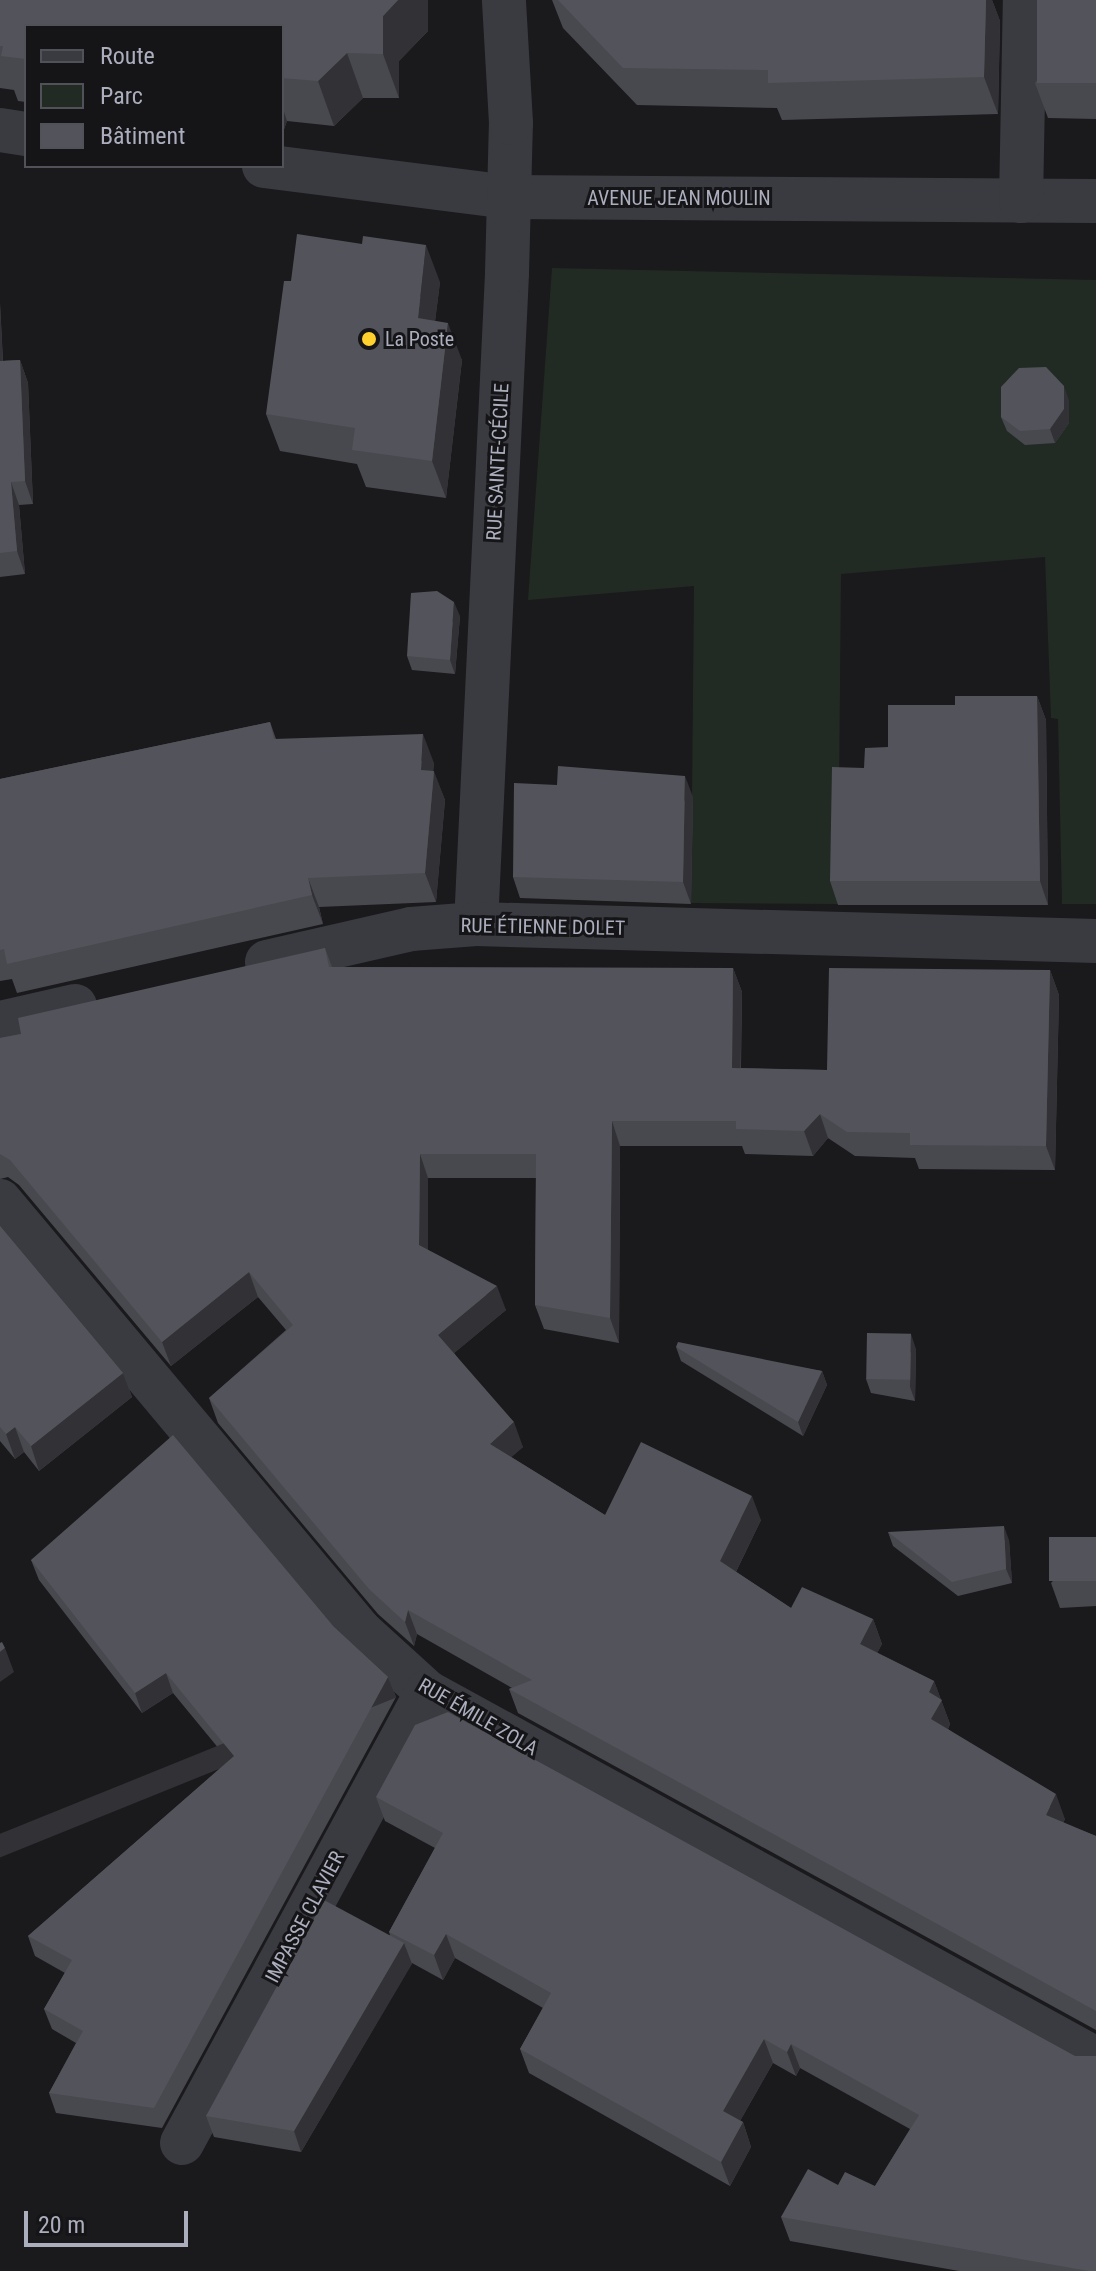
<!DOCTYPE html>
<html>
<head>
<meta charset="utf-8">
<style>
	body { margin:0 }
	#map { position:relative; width:1096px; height:2271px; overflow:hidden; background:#1a1a1c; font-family:"Roboto Condensed",sans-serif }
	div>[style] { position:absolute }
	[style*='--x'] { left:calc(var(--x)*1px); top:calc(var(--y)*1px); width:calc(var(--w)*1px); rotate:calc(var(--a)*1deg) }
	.green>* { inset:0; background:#212b23 }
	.minor>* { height:44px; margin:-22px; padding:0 22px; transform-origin:22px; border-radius:22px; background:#3a3b41 }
	.wall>* { inset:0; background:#48494f }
	.shaded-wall>* { inset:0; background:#313136; transform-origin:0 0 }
	.building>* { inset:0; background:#53545b; transform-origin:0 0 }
	.dots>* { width:22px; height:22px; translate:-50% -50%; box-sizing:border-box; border:4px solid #151417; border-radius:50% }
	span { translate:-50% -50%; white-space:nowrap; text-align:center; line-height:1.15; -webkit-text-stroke:6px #151417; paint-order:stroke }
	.street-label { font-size:20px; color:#abaebd }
	.poi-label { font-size:20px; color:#abaebd }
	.left { translate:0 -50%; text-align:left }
	.legend { position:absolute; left:24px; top:24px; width:260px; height:144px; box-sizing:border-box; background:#151417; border:2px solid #515259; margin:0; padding:10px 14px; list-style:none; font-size:24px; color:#abaebd }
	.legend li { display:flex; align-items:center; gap:16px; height:40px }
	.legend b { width:40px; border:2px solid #515259 }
	.scale { position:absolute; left:24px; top:2211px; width:164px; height:36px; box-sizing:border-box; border:4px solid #abaebd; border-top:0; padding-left:10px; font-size:24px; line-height:28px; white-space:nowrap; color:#abaebd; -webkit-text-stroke:6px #151417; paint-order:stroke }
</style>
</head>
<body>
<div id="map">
	<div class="green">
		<i style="clip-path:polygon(552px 268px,1096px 280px,1096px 904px,1062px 904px,1058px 719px,1051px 718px,1045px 557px,841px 574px,838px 904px,691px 903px,694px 586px,528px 600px)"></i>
	</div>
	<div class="minor">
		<i style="--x:0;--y:130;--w:26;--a:9"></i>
		<i style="--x:264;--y:166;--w:246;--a:7.2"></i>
		<i style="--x:508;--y:197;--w:588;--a:0.39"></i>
		<i style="--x:1021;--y:201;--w:201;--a:-88.9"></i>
		<i style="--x:476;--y:924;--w:652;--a:-87.27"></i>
		<i style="--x:507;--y:273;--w:150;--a:-88.5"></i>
		<i style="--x:511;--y:123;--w:123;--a:-93.3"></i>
		<i style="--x:267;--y:962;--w:148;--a:-12.9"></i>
		<i style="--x:411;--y:929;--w:65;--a:-4.4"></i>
		<i style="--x:476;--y:924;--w:620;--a:1.57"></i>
		<i style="--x:0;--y:1023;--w:77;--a:-12.8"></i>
		<i style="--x:0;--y:1201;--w:561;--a:50.06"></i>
		<i style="--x:360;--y:1631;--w:91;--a:42.3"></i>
		<i style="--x:427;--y:1692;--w:763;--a:28.75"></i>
		<i style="--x:182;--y:2143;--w:513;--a:-61.49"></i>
	</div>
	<div class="wall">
		<i style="clip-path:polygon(0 0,428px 0,428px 31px,399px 61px,399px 98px,363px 98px,334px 126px,287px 121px,283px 132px,282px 132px,282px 26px,26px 26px,26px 102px,18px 101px,14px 90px,0 88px)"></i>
		<i style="clip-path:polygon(552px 0,992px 0,1000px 21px,998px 114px,782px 120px,777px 108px,637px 105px,563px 28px)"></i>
		<i style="clip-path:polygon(1096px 0,1096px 119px,1048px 118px,1035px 83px)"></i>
		<i style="clip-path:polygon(440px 282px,435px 321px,462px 360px,446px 498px,366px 487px,357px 464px,280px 451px,266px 414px)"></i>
		<i style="clip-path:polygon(0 303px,3px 361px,20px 360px,28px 383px,33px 504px,19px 505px,25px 574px,0 577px,0 586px)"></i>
		<i style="clip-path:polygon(1069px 400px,1069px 423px,1055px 443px,1025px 445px,1007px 431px,1001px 417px)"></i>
		<i style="clip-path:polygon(460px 616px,455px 674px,412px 670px,407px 656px)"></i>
		<i style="clip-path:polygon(1037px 696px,1046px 720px,1048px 905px,838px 905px,830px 881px,864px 768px,888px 747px,955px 705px)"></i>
		<i style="clip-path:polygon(270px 722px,276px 739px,434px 763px,433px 771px,445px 800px,436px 902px,319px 907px,323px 924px,17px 993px,12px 979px,0 981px,0 779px)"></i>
		<i style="clip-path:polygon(693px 797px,691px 904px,520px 898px,513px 877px)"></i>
		<i style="clip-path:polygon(325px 948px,332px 967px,733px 968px,742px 992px,741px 1068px,827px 1070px,1050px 970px,1059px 995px,1055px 1170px,919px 1169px,915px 1158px,855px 1156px,828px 1138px,813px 1156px,745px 1154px,742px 1146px,620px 1146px,619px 1343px,544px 1329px,535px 1305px,536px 1178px,428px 1178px,428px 1250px,506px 1310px,454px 1353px,523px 1447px,511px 1457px,605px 1515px,761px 1520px,736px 1572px,791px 1608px,873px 1619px,882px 1644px,877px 1653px,934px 1681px,950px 1724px,948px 1729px,1065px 1819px,1063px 1823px,1096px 1836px,1096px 2030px,518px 1713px,509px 1689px,512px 1688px,417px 1634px,414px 1646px,378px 1614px,218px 1423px,209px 1398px,286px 1330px,258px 1297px,171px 1366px,19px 1185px,8px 1177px,0 1179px,0 1038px,21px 1034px)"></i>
		<i style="clip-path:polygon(0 1226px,123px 1373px,132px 1397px,39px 1471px,24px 1452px,15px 1459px,0 1441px)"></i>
		<i style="clip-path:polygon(676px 1347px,822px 1371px,827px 1385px,803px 1436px,681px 1361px)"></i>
		<i style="clip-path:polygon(916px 1349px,915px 1401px,871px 1393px,866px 1379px)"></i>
		<i style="clip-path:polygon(888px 1532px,1009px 1540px,1012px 1583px,958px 1596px,893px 1546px)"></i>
		<i style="clip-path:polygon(1096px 1537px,1096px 1606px,1060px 1608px,1051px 1583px)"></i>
		<i style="clip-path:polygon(31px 1560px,334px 1627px,388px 1677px,396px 1697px,162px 2128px,56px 2113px,49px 2093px,76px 2043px,52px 2029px,44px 2009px,65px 1973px,35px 1956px,28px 1936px,229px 1761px,173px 1693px,142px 1713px,39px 1580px)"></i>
		<i style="clip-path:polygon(376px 1797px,1075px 2056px,1096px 2271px,959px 2271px,790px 2241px,781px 2217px,838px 2185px,875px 2186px,910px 2129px,800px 2068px,796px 2076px,773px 2063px,740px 2121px,743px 2122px,751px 2147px,730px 2186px,529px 2073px,520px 2049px,543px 2008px,455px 1958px,443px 1980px,412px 1963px,301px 2152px,214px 2137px,206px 2116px,390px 1935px,389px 1932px,435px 1848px,385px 1821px)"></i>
	</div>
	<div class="shaded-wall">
		<i style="clip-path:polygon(398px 0,428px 0,428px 31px,399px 61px,399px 98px,383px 54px,383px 16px)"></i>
		<i style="clip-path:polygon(986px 0,992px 0,1000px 21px,998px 114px,984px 77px)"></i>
		<i style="clip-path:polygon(347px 53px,363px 98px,334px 126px,318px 81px)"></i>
		<i style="clip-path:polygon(282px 106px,287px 121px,283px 132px,282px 128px)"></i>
		<i style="clip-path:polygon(426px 245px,440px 282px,431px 355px,418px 318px)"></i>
		<i style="clip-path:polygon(0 303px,0 304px,4px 385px,0 375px)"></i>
		<i style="clip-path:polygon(448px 323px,462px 360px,446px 498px,432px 461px)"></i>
		<i style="clip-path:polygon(20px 360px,28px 383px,33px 504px,25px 481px)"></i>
		<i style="clip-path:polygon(1064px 386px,1069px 400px,1069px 423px,1055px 443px,1050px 429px)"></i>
		<i style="clip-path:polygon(11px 482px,19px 505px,25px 574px,17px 551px)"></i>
		<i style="clip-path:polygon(454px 602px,460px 616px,455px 674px,450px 660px)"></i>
		<i style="clip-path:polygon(1037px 696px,1046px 720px,1048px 905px,1040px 881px)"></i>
		<i style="clip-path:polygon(423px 734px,434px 763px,431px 799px,421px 770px)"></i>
		<i style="clip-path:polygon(434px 771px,445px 800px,436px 902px,425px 873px)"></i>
		<i style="clip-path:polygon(685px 776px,693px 797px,691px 904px,683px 882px)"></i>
		<i style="clip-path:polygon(308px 878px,319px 907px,323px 924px,312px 895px)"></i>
		<i style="clip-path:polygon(733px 968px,742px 992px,740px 1093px,732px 1068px)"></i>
		<i style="clip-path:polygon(1050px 970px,1059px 995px,1055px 1170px,1046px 1146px)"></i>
		<i style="clip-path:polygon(820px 1114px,828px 1138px,813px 1156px,804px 1131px)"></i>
		<i style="clip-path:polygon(612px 1121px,620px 1146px,619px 1343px,610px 1318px)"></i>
		<i style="clip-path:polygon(420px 1154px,428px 1178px,428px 1269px,419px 1245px)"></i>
		<i style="clip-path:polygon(249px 1272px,258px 1297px,171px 1366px,162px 1342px)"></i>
		<i style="clip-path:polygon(497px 1286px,506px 1310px,447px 1359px,438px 1335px)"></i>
		<i style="clip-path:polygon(911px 1334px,916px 1349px,915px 1401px,910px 1387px)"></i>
		<i style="clip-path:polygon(822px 1371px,827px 1385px,803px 1436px,798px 1422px)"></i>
		<i style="clip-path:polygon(123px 1373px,132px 1397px,39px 1471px,31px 1446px)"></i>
		<i style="clip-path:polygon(514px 1422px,523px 1447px,499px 1468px,490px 1444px)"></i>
		<i style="clip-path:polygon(15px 1427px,24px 1452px,15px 1459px,6px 1434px)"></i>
		<i style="clip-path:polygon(752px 1496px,761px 1520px,729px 1586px,720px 1561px)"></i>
		<i style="clip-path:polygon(1004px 1526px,1009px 1540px,1012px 1583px,1006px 1569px)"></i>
		<i style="clip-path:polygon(408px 1610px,417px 1634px,414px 1646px,405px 1622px)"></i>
		<i style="clip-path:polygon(873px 1619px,882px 1644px,869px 1668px,860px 1644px)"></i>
		<i style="clip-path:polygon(5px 1648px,14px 1672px,0 1682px,0 1652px)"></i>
		<i style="clip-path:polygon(166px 1673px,173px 1693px,142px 1713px,135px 1693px)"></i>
		<i style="left:388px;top:1677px;width:22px;height:490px;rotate:68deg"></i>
		<i style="clip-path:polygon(934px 1681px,950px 1724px,940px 1744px,931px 1719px,929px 1692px)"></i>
		<i style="clip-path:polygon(1056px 1794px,1065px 1819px,1055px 1840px,1046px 1815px)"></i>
		<i style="clip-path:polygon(446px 1934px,455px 1958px,443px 1980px,434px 1955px)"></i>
		<i style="clip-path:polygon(404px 1943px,412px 1964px,301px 2152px,294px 2131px)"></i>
		<i style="clip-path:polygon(764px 2039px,773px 2063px,732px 2135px,723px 2111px)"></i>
		<i style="clip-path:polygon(791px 2044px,800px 2068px,796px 2076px,787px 2052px)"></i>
		<i style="clip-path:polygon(743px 2122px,751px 2147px,730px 2186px,721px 2162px)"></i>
	</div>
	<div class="building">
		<i style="clip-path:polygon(0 0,398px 0,383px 16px,383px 54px,347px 53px,318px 81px,282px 78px,282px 26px,26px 26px,26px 59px,1px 56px,3px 46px,0 46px)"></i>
		<i style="clip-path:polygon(558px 0,986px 0,984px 77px,768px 83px,768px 70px,623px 68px)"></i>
		<i style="left:1037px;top:0;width:59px;height:83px"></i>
		<i style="clip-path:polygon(297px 234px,362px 244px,363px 236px,426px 245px,418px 318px,448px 323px,432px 461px,352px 450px,355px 428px,266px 414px,284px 281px,291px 281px)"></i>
		<i style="clip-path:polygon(20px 360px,25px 481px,11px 482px,17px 551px,0 553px,0 361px)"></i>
		<i style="clip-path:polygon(1046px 367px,1064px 386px,1064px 409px,1050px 429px,1020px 431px,1001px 417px,1001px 387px,1019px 368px)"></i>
		<i style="clip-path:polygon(437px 591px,454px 602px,450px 660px,407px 656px,411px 593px)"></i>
		<i style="clip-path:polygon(955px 696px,1037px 696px,1040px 881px,830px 881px,832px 767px,864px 768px,865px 748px,888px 747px,888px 705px,955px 705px)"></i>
		<i style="clip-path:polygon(270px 722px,274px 739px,423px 734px,421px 770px,434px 771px,425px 873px,308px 878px,312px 895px,7px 964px,4px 949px,0 950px,0 779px)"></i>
		<i style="clip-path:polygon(558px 766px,685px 776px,683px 882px,513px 877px,514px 783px,557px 785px)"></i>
		<i style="clip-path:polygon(325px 948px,329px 967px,733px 968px,732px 1068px,827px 1070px,829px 968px,1050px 970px,1046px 1146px,910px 1145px,910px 1133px,847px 1132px,820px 1114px,804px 1131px,736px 1129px,736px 1121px,612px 1121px,610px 1318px,535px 1305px,536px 1154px,420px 1154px,419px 1245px,497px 1286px,438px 1335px,514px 1422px,490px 1444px,605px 1515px,641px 1442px,752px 1496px,720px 1561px,791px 1608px,802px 1587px,873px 1619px,860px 1644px,934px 1681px,929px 1692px,942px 1700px,931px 1719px,1056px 1794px,1046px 1815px,1096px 1836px,1096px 2011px,509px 1689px,532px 1680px,408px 1610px,405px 1622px,369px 1589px,209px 1398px,293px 1325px,249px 1272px,162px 1342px,10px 1160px,0 1154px,0 1038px,21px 1034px,18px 1018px)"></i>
		<i style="clip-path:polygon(0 1226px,123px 1373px,31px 1446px,15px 1427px,6px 1434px,0 1427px)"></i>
		<i style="left:867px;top:1333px;width:44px;height:46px;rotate:1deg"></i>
		<i style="clip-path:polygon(678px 1342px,822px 1371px,798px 1422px,676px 1347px)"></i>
		<i style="clip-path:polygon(173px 1435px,334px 1627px,388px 1677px,154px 2108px,49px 2093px,83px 2031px,44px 2009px,72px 1960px,28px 1936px,234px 1756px,166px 1673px,135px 1693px,31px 1560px)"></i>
		<i style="clip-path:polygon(1004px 1526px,1006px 1569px,952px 1582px,888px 1532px)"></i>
		<i style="left:1096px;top:1537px;width:44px;height:47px;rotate:90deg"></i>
		<i style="clip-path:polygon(2px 1642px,5px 1648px,0 1652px,0 1643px)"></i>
		<i style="clip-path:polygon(448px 1712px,1075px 2056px,1096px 2056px,1096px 2271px,1089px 2271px,781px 2217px,808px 2169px,838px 2185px,845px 2172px,875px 2186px,919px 2115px,791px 2044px,787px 2052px,764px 2039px,723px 2111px,743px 2122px,721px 2162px,520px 2049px,551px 1993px,446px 1934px,434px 1955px,389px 1932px,443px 1833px,376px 1797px,415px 1725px)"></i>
		<i style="clip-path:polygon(324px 1900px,404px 1943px,294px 2131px,206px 2116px)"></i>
	</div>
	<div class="dots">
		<i style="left:369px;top:339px;background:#ffd12f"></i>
	</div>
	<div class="street-label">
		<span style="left:679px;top:198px">AVENUE JEAN MOULIN</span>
		<span style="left:498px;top:462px;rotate:-87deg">RUE SAINTE-CÉCILE</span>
		<span style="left:543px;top:927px;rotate:1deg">RUE ÉTIENNE DOLET</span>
		<span style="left:478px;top:1717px;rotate:30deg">RUE ÉMILE ZOLA</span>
		<span style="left:305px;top:1917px;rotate:-62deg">IMPASSE CLAVIER</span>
	</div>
	<div class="poi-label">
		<span class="left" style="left:385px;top:339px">La Poste</span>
	</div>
	<ul class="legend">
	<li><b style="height:10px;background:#3a3b41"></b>Route</li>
	<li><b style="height:22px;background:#212b23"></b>Parc</li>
	<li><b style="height:22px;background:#53545b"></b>Bâtiment</li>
	</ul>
	<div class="scale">20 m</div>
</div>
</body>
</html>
